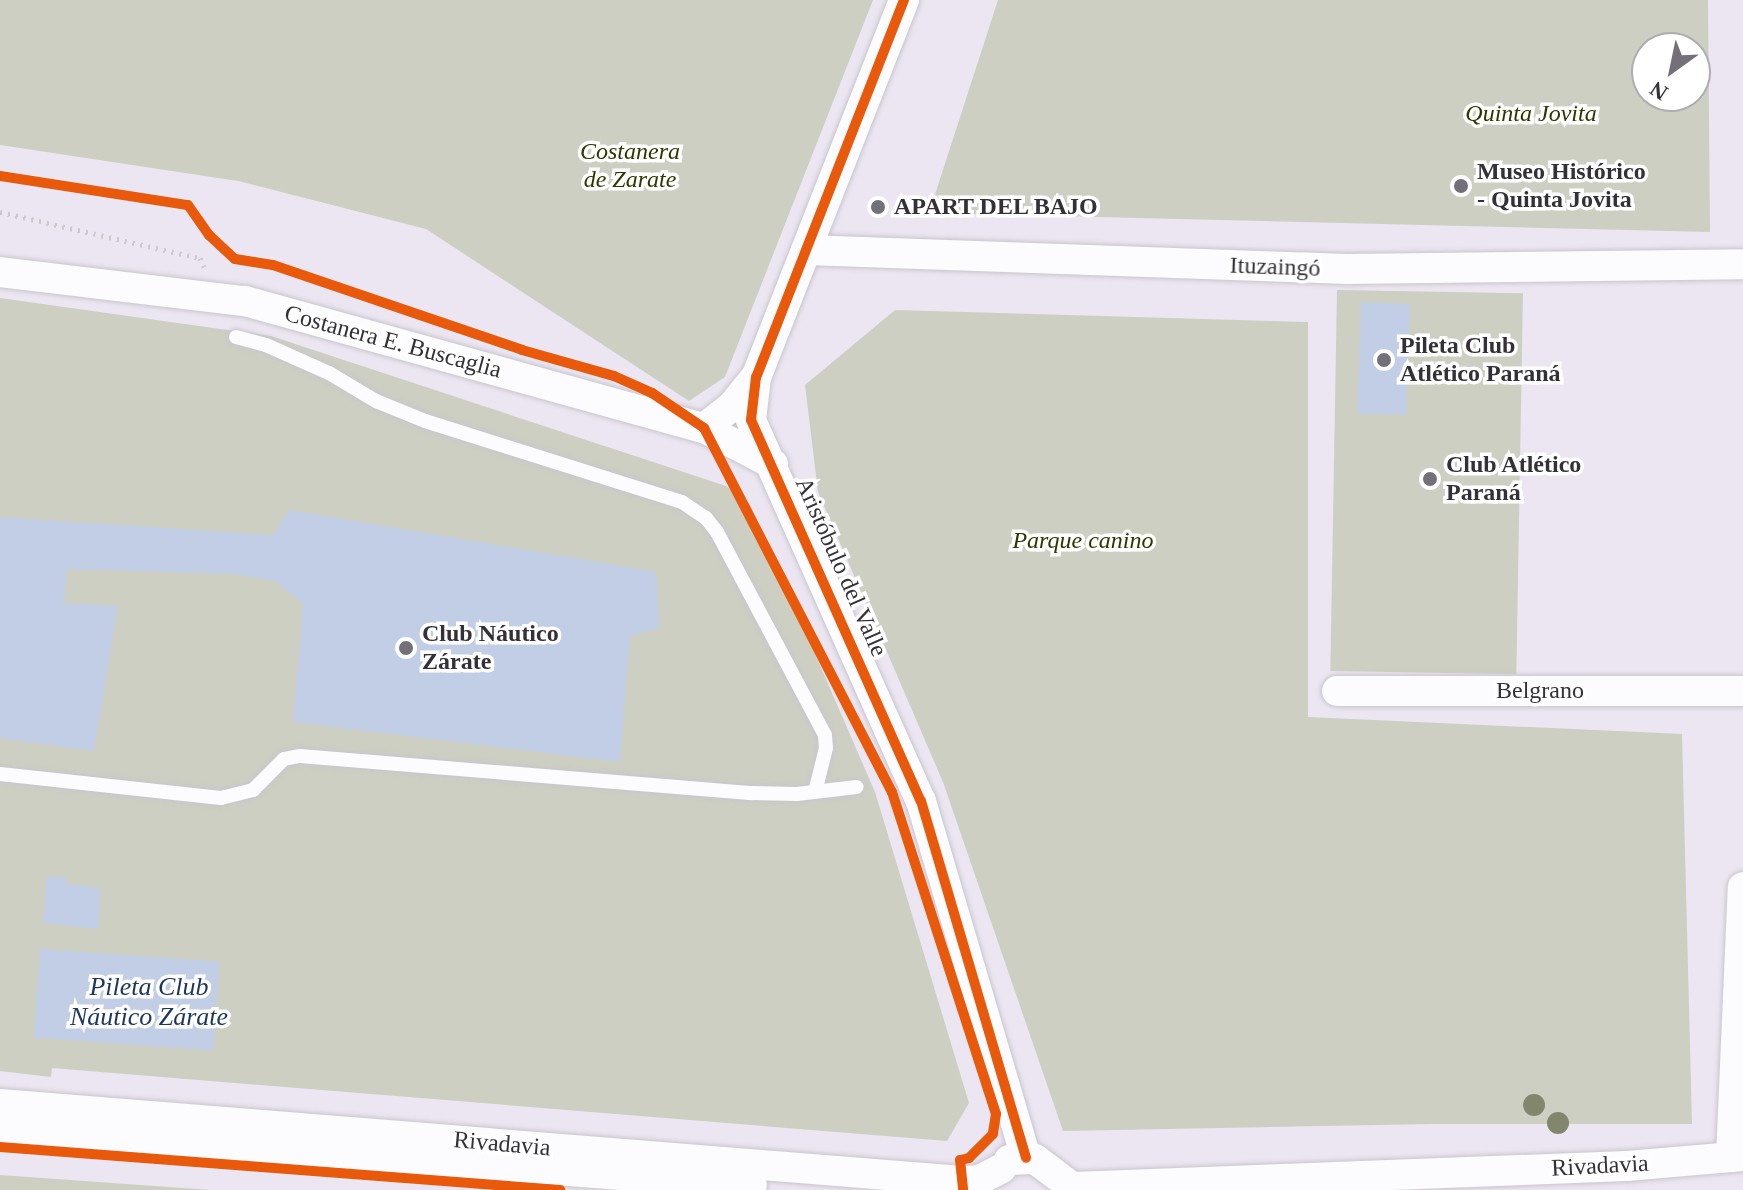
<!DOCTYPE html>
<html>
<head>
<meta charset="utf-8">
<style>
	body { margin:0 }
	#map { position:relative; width:1743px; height:1190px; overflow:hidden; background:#ebe6f1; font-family:Georgia,serif }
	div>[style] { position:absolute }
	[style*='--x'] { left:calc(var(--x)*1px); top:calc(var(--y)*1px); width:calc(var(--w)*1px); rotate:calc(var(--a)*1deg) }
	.green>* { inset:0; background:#cdcfc3; transform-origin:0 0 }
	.water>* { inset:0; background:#c2cee6; transform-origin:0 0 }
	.path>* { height:5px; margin-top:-2.5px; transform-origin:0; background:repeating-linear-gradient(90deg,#cbc9cd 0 2px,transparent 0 8px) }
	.roads { filter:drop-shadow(0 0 2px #c9c5cd) drop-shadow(0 0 2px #c9c5cd) }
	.lane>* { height:14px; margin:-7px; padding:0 7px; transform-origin:7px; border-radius:7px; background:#fcfbfd }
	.street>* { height:30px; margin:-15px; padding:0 15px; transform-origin:15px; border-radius:15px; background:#fcfbfd }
	.cycleway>* { height:10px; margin:-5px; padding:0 5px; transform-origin:5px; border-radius:5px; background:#e8590c }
	.trees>* { width:22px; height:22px; margin:-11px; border-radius:50%; background:#82866d }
	.dots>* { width:22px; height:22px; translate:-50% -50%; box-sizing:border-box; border:4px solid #fff; border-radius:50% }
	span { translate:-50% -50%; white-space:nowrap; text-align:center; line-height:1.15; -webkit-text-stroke:7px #fff; paint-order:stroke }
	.park-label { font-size:24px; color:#2d3801; font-style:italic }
	.poi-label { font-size:24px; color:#343038; font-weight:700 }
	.left { translate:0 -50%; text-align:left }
	.street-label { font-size:24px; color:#343038 }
	.water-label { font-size:26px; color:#1c365d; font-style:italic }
	.north { position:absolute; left:1631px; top:32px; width:80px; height:80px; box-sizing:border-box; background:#fff; border:2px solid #aeacaf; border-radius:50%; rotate:213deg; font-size:22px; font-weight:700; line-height:32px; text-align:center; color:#343038 }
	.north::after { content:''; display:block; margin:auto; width:28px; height:36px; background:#747079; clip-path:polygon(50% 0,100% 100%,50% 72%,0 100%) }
</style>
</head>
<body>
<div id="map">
	<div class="green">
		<i style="clip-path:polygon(0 0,873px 0,725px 377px,689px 401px,426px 229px,238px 181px,0 145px)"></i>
		<i style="clip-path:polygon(evenodd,998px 0,1708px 0,1710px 232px,929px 213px,998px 0,1647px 48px,1695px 48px,1695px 96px,1647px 96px,1647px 48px)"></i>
		<i style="left:1337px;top:290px;width:186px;height:381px;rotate:1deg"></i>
		<i style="clip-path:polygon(0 298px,271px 336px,726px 486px,750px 504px,875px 792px,969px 1103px,947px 1141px,52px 1068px,51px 1077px,0 1071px)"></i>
		<i style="clip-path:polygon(895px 310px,1308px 322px,1308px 717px,1682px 734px,1692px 1124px,1430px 1124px,1063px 1131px,943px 782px,818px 492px,805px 385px)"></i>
		<i style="clip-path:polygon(0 1175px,211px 1190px,0 1190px)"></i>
	</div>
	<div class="water">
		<i style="left:1410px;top:304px;width:111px;height:49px;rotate:92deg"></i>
		<i style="clip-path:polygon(289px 510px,656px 572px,660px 628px,630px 636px,620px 762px,293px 722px,303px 604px,275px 581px,235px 574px,67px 569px,64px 603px,118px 606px,94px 751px,0 738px,0 517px,273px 535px)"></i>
		<i style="clip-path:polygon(47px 877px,66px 877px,67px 884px,101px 888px,98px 929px,43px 923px)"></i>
		<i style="left:40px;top:949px;width:180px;height:89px;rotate:4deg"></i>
	</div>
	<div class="path">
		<i style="--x:0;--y:212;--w:205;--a:13"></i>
		<i style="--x:200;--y:258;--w:12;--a:66"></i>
	</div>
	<div class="roads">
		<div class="lane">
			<i style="--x:236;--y:337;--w:31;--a:15"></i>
			<i style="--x:266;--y:345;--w:69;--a:24"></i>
			<i style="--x:329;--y:373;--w:55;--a:30.8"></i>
			<i style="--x:376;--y:401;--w:53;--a:22.2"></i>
			<i style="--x:425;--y:421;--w:269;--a:17.5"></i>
			<i style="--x:682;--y:502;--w:29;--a:34"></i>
			<i style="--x:706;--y:518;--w:18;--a:52"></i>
			<i style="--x:717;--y:532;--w:230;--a:62"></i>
			<i style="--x:825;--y:735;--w:13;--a:86"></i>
			<i style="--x:826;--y:748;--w:45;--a:104"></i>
			<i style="--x:0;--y:774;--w:222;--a:6.2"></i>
			<i style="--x:221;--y:798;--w:33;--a:-14"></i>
			<i style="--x:253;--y:790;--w:44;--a:-45"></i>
			<i style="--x:284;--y:759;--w:16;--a:-11"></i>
			<i style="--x:300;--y:756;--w:454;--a:4.7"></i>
			<i style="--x:752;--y:793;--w:45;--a:1.3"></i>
			<i style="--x:797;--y:794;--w:60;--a:-6.7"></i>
		</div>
		<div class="street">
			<i style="--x:904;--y:0;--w:405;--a:111.4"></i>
			<i style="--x:756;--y:377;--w:43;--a:96.6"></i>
			<i style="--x:751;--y:420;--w:417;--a:66"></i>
			<i style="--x:921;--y:801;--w:372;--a:73.6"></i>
			<i style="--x:806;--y:250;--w:541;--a:2.01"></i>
			<i style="--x:1347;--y:269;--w:396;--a:-0.7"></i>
			<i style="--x:0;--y:272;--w:247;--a:6.8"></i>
			<i style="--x:245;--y:301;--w:476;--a:15.5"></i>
			<i style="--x:704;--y:428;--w:78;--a:27.6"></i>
			<i style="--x:704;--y:428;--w:37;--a:-38"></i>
			<i style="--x:733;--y:405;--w:36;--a:-51"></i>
			<i style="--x:1337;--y:691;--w:406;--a:0"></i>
			<i style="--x:0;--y:1104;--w:965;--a:4.58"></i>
			<i style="--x:962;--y:1181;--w:17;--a:-3"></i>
			<i style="--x:979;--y:1180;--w:25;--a:-27"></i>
			<i style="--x:0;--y:1128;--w:754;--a:4.33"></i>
			<i style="--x:1731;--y:1157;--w:270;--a:-87.5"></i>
			<i style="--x:1009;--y:1160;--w:26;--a:-2"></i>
			<i style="--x:1035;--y:1159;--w:51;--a:37.1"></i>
			<i style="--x:1073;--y:1187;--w:554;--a:-2.17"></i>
			<i style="--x:1627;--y:1166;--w:116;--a:-4.9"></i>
		</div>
	</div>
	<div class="cycleway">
		<i style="--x:904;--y:0;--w:405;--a:111.4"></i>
		<i style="--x:756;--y:377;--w:43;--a:96.6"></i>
		<i style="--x:751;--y:420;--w:417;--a:66"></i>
		<i style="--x:921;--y:801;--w:372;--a:73.6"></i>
		<i style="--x:0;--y:176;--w:190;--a:8.8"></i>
		<i style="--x:188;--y:205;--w:37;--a:55"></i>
		<i style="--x:209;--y:235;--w:35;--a:43"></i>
		<i style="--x:235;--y:259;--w:38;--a:9"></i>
		<i style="--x:273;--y:265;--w:263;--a:18.8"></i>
		<i style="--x:522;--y:350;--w:96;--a:15.8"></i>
		<i style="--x:614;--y:376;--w:42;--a:24.1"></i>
		<i style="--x:652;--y:393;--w:63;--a:33.9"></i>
		<i style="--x:704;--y:428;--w:410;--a:62.7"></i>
		<i style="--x:892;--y:792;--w:338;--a:72.1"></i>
		<i style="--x:996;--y:1114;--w:20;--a:99"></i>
		<i style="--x:993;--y:1134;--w:34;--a:135"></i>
		<i style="--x:969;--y:1158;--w:9;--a:167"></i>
		<i style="--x:960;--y:1160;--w:30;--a:84"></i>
		<i style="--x:0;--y:1147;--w:562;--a:4.39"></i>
	</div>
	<div class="trees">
		<i style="left:1534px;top:1105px"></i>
		<i style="left:1558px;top:1123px"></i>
	</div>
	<div class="dots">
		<i style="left:1461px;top:186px;background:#747079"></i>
		<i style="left:878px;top:207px;background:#747079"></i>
		<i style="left:1384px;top:360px;background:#747079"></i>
		<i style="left:1430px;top:479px;background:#747079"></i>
		<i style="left:406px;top:648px;background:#747079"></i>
	</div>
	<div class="park-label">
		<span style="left:1531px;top:114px">Quinta Jovita</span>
		<span style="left:630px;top:166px">Costanera<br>de Zarate</span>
		<span style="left:1083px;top:541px">Parque canino</span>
	</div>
	<div class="poi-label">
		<span class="left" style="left:1477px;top:186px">Museo Histórico<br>- Quinta Jovita</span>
		<span class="left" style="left:894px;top:207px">APART DEL BAJO</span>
		<span class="left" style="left:1400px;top:360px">Pileta Club<br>Atlético Paraná</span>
		<span class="left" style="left:1446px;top:479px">Club Atlético<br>Paraná</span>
		<span class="left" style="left:422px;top:648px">Club Náutico<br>Zárate</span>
	</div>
	<div class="street-label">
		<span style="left:1275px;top:267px;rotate:2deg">Ituzaingó</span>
		<span style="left:393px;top:342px;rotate:15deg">Costanera E. Buscaglia</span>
		<span style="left:841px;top:567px;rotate:66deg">Aristóbulo del Valle</span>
		<span style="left:1540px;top:691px">Belgrano</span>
		<span style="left:502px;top:1144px;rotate:5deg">Rivadavia</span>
		<span style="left:1600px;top:1166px;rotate:-3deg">Rivadavia</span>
	</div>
	<div class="water-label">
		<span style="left:149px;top:1002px">Pileta Club<br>Náutico Zárate</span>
	</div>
	<div class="north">N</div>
</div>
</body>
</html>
